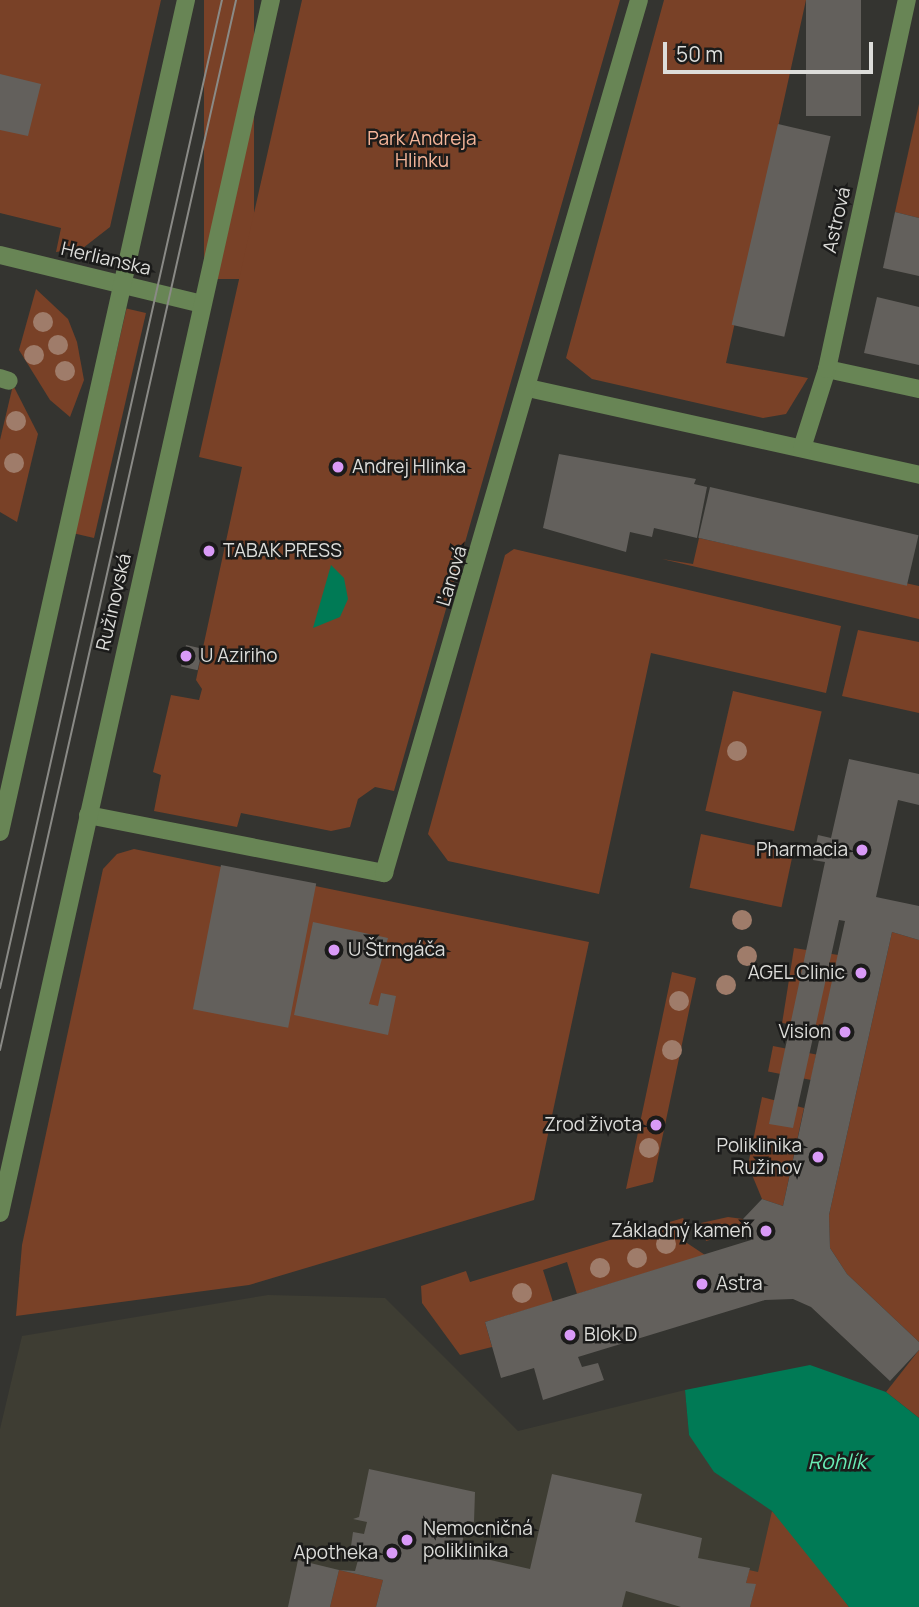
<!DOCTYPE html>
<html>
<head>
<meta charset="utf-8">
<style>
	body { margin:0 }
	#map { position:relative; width:919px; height:1607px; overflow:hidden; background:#343430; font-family:Manrope,sans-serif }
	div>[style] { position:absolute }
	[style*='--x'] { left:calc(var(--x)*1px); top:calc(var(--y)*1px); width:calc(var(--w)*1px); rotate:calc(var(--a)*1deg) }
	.built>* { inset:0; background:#3e3d33 }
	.green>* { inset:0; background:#794127; transform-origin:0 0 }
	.water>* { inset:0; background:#007a55 }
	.building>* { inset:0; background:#63605c; transform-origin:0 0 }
	.minor>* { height:18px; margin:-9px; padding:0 9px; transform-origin:9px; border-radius:9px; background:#688555 }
	.tram>* { height:2px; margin:-1px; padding:0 1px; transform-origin:1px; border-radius:1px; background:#8a8a86 }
	.trees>* { width:20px; height:20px; margin:-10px; border-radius:50%; background:#9f7c6a }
	.dots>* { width:19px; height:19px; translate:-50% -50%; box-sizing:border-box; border:4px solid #1b1b1a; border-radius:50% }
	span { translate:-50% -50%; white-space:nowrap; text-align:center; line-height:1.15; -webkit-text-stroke:5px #1b1b1a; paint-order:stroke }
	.park-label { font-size:19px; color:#f6b69a }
	.street-label { font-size:19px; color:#ddddda }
	.poi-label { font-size:19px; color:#ddddda }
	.left { translate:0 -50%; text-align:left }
	.right { translate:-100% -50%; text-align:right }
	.water-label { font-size:21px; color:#69ecb5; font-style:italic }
	.scale { position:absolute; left:663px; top:42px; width:210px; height:32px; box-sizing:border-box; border:4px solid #ddddda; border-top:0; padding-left:9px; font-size:21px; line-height:24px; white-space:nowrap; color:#ddddda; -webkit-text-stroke:5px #1b1b1a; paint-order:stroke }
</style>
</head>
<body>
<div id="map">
	<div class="built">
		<i style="clip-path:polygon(268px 1295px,385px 1298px,518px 1431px,685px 1390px,689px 1435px,772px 1511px,849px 1607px,0 1607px,0 1429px,22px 1336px)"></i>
	</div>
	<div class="green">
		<i style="clip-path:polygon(0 0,161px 0,110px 227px,83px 248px,56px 252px,61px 228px,0 213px)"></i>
		<i style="left:204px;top:0;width:50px;height:279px"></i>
		<i style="clip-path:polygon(302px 0,620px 0,394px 791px,375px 787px,358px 799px,350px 827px,331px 831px,241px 813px,237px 827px,154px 811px,161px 775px,153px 772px,171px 695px,199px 700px,202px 689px,196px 680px,242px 467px,199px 457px)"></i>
		<i style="clip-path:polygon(664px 0,806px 0,726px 363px,808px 378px,786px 414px,763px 418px,592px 379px,566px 358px)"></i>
		<i style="clip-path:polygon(919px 104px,919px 218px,895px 212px)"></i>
		<i style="clip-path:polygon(36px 289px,68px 319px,77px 342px,84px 380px,70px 417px,50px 400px,19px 350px)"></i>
		<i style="left:146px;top:313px;width:231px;height:20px;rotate:103deg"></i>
		<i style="clip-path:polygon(13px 385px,38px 434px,17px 522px,0 512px,0 440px)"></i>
		<i style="clip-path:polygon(699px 538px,919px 586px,919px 619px,662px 559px,693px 564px)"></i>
		<i style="clip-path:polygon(514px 549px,841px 626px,826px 693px,651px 653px,599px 894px,448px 861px,428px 834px,505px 555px)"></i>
		<i style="clip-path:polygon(858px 630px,919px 642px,919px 713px,842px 696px)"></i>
		<i style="left:733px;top:691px;width:91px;height:123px;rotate:13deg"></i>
		<i style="left:701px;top:834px;width:94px;height:55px;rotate:12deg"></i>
		<i style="clip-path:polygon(134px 849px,589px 942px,534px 1200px,249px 1285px,16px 1316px,22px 1245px,103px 869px,117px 854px)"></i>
		<i style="clip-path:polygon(892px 932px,919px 940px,919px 1342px,847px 1274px,830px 1248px,829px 1215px)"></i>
		<i style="left:794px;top:948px;width:45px;height:76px;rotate:9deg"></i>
		<i style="clip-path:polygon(672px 972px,696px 978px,690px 1006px,653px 1182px,626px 1189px)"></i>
		<i style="left:773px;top:1046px;width:44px;height:26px;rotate:11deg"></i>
		<i style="clip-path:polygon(762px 1097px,804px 1108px,783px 1206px,762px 1199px,748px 1165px)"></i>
		<i style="clip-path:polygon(728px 1217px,743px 1219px,746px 1230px,706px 1241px,701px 1223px)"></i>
		<i style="clip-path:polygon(683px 1218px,688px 1225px,684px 1241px,705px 1255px,577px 1294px,567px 1262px,543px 1270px,553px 1302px,485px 1322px,492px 1347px,460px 1355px,422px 1303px,421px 1286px,466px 1271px,470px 1282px)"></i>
		<i style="clip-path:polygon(919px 1350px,919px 1418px,886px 1392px)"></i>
		<i style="clip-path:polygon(772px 1511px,814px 1557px,849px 1607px,750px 1607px,755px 1585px,746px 1583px,749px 1570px,758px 1572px)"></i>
		<i style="clip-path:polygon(339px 1570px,383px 1580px,376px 1607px,330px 1607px)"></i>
	</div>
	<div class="water">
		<i style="clip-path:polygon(331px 565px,344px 578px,348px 599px,340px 617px,313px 628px)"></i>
		<i style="clip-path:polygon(810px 1365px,886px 1392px,919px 1418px,919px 1607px,849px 1607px,772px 1511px,714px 1472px,689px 1435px,685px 1390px)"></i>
	</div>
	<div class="building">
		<i style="left:806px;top:0;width:55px;height:116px"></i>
		<i style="clip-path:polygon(0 74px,41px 84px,28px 136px,0 130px)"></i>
		<i style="left:778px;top:124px;width:54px;height:206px;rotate:13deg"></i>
		<i style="clip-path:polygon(895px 212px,919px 218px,919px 276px,883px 268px)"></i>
		<i style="clip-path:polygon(877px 297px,919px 307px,919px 365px,864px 353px)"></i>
		<i style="clip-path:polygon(559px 454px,696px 479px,694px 484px,707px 487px,697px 538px,654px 528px,652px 537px,630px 532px,626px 552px,543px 528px)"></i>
		<i style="left:710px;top:487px;width:214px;height:52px;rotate:13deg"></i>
		<i style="left:186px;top:645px;width:17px;height:22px;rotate:13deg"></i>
		<i style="clip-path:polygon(849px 759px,919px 774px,919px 805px,898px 800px,876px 897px,919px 906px,919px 940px,892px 932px,829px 1215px,830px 1248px,847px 1274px,919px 1342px,919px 1350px,890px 1381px,811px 1307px,793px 1299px,765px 1300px,578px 1357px,582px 1367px,598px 1363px,604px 1380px,543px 1400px,534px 1368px,501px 1378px,485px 1322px,751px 1240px,743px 1219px,762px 1199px,783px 1206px,845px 921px,839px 920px,793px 1128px,769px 1124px,825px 862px,813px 860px,818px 835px,831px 838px)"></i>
		<i style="left:221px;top:865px;width:97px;height:147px;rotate:11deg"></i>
		<i style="clip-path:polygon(313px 922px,388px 938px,369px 1004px,378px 1006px,381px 993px,396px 996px,388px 1035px,294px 1015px)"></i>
		<i style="clip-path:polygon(369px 1469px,475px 1492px,474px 1522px,467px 1521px,460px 1553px,530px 1569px,552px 1474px,642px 1494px,635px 1522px,702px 1538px,698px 1558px,750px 1568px,746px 1583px,756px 1584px,750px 1607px,681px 1607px,626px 1591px,622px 1607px,376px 1607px,383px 1580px,339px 1570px,355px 1571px,361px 1549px,351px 1546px,353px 1532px,364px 1534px,367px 1522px,353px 1519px,359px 1517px)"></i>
		<i style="clip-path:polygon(298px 1560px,339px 1570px,330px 1607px,288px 1607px)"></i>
	</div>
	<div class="minor">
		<i style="--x:0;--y:255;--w:208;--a:13.6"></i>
		<i style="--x:827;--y:369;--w:94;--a:12.3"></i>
		<i style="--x:0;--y:378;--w:9;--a:18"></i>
		<i style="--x:528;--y:388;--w:401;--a:12.5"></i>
		<i style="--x:802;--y:448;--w:83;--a:-72.4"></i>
		<i style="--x:827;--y:369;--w:378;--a:-77.8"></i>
		<i style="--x:88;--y:815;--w:302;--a:11.1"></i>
		<i style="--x:384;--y:873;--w:909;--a:-73.72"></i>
		<i style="--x:0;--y:832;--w:853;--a:-77.4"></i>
		<i style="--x:0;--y:1213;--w:1243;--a:-77.41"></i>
	</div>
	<div class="tram">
		<i style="--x:0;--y:988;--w:1013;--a:-77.34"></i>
		<i style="--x:0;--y:1050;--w:1076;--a:-77.33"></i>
	</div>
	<div class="trees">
		<i style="left:43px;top:322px"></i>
		<i style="left:58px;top:345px"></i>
		<i style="left:34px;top:355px"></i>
		<i style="left:65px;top:371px"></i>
		<i style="left:16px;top:421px"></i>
		<i style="left:14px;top:463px"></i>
		<i style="left:737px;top:751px"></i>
		<i style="left:742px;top:920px"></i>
		<i style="left:747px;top:956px"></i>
		<i style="left:726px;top:985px"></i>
		<i style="left:679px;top:1001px"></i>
		<i style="left:672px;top:1050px"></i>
		<i style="left:649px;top:1148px"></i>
		<i style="left:666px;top:1244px"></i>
		<i style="left:637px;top:1258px"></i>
		<i style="left:600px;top:1268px"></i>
		<i style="left:522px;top:1293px"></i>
	</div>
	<div class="dots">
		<i style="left:338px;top:467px;background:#d99af7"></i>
		<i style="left:209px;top:551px;background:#d99af7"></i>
		<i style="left:186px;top:656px;background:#d99af7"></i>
		<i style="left:862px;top:850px;background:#d99af7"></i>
		<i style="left:334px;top:950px;background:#d99af7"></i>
		<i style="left:861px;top:973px;background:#d99af7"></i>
		<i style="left:845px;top:1032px;background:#d99af7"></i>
		<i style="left:656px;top:1125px;background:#d99af7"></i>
		<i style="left:818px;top:1157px;background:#d99af7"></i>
		<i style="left:766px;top:1231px;background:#d99af7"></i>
		<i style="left:702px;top:1284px;background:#d99af7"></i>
		<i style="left:570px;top:1335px;background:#d99af7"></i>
		<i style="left:407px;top:1540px;background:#d99af7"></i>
		<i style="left:392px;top:1553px;background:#d99af7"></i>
	</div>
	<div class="park-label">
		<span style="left:422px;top:150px">Park Andreja<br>Hlinku</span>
	</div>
	<div class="street-label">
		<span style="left:837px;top:220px;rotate:-77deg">Astrová</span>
		<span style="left:106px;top:259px;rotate:13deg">Herlianska</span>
		<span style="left:452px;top:576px;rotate:-73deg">Ľanová</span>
		<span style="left:114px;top:602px;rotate:-77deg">Ružinovská</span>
	</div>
	<div class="poi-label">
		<span class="left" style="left:352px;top:467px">Andrej Hlinka</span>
		<span class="left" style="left:223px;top:551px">TABAK PRESS</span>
		<span class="left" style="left:200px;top:656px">U Aziriho</span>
		<span class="right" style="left:848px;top:850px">Pharmacia</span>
		<span class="left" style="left:348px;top:950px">U Štrngáča</span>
		<span class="right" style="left:845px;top:973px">AGEL Clinic</span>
		<span class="right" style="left:831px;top:1032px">Vision</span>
		<span class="right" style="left:642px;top:1125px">Zrod života</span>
		<span class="right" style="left:802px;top:1157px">Poliklinika<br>Ružinov</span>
		<span class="right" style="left:752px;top:1231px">Základný kameň</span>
		<span class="left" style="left:716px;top:1284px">Astra</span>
		<span class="left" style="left:584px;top:1335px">Blok D</span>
		<span class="left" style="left:423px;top:1540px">Nemocničná<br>poliklinika</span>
		<span class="right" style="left:378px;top:1553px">Apotheka</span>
	</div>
	<div class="water-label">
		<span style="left:837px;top:1461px">Rohlík</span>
	</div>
	<div class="scale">50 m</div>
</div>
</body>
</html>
